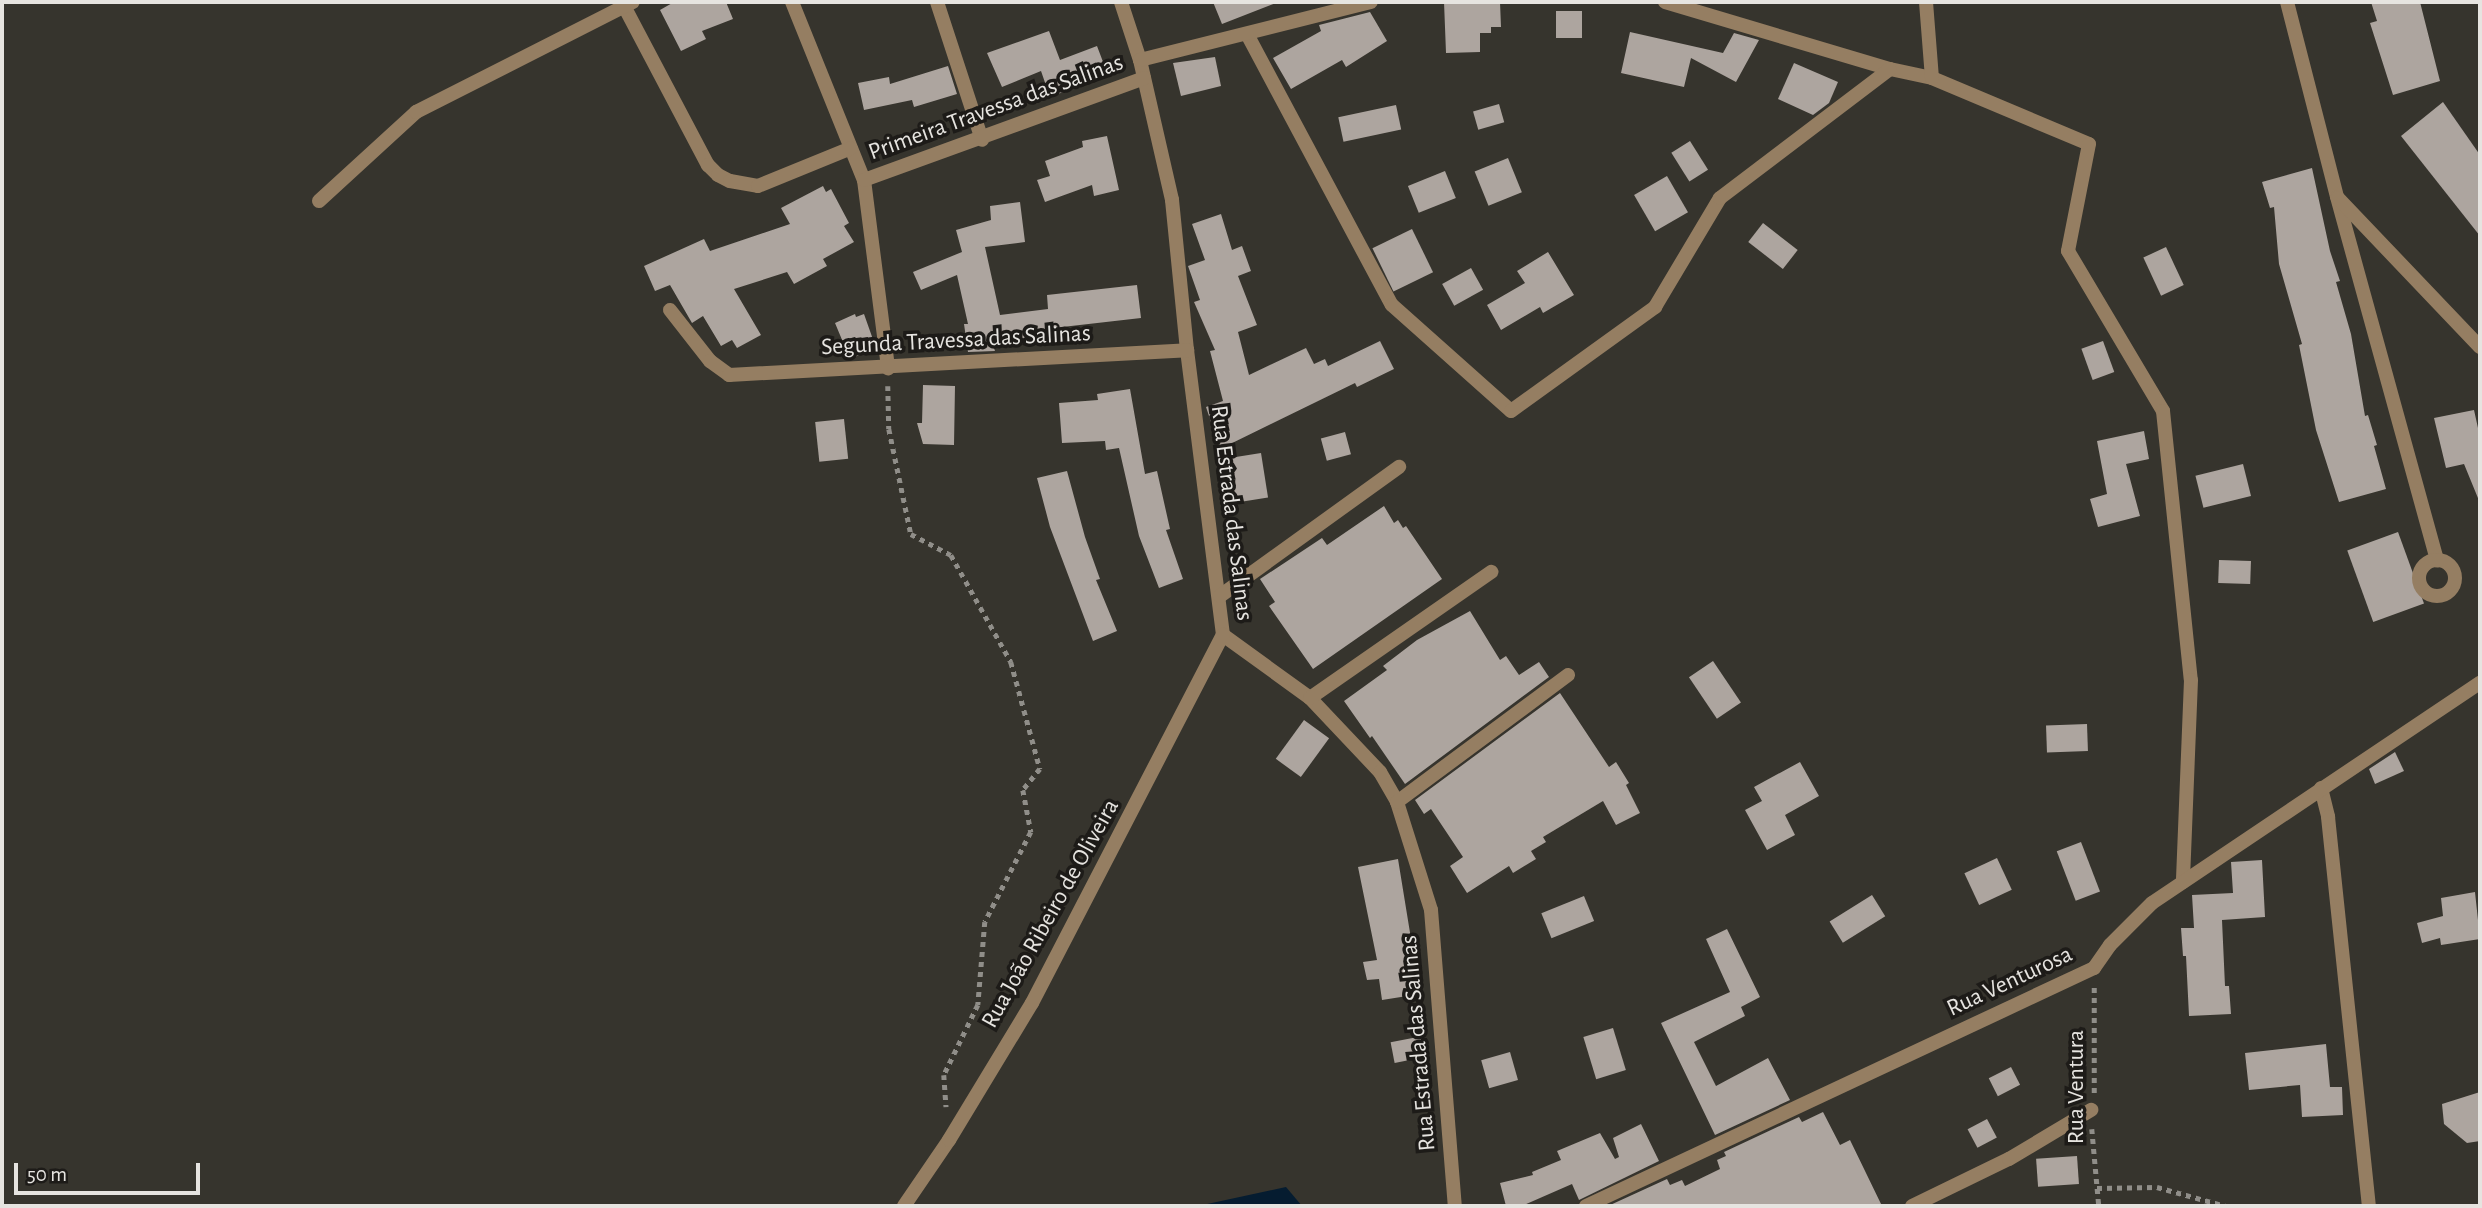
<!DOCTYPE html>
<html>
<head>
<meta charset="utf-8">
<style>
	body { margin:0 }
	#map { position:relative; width:2482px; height:1208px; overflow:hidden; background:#36342d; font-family:"Alegreya Sans",sans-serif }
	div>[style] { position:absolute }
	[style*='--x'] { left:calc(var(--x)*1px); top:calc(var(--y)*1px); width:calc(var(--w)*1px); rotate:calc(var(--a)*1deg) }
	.water>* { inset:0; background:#051c30 }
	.building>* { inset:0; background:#ada59f; transform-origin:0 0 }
	.path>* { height:4.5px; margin-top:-2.25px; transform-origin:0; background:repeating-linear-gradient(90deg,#908e89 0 5px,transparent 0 10px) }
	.street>* { height:14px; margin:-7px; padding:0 7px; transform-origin:7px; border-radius:7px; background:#957e62 }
	.street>.ring { margin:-7px; padding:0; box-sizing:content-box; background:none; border:14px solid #957e62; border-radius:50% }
	span { translate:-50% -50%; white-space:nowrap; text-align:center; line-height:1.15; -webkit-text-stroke:7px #1d1b18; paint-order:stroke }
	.street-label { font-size:24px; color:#e6e4e0 }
	.frame { position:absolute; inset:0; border:4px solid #e6e4e0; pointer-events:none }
	.scale { position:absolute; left:14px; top:1163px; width:186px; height:32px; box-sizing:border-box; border:4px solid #e6e4e0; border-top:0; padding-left:9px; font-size:21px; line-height:24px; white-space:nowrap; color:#e6e4e0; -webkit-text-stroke:5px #1d1b18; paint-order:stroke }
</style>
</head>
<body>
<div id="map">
	<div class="water">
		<i style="clip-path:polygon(1286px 1187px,1302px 1206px,1198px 1206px)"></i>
	</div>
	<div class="building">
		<i style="clip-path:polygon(674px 2px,726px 2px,733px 19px,702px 31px,706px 39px,681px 51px,660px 10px)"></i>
		<i style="clip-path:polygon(1213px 2px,1276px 2px,1276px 3px,1222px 24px)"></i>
		<i style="clip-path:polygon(1444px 2px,1500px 2px,1501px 27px,1491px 27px,1491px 33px,1480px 33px,1480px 52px,1446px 53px)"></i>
		<i style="clip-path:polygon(2371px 2px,2420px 2px,2440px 81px,2393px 95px,2370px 23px,2377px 21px)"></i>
		<i style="left:1556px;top:11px;width:26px;height:27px"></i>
		<i style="clip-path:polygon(1370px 12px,1387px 41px,1346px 67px,1342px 60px,1291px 89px,1273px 58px,1321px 31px,1319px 25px)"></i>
		<i style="clip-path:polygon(1049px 31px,1060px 60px,1097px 46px,1108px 75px,1050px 97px,1041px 71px,1002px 87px,987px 53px)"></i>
		<i style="clip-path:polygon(1630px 32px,1723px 53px,1734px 33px,1759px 40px,1736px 82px,1691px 58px,1684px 87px,1621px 73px)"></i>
		<i style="clip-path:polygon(1215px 57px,1221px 86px,1181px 96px,1173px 63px)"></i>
		<i style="clip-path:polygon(1794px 63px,1838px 82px,1829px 103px,1813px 115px,1778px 99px)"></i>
		<i style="clip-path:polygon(948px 66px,957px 94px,914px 107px,912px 100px,864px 110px,858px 83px,889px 77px,890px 84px)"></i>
		<i style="clip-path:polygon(2443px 102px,2480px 155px,2480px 236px,2401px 136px)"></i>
		<i style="left:1499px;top:104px;width:19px;height:27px;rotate:74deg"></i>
		<i style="left:1396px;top:105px;width:25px;height:59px;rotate:78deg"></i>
		<i style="clip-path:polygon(1107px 136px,1119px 190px,1094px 196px,1092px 185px,1045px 202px,1037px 180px,1050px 176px,1045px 161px,1083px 147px,1082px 141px)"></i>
		<i style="left:1690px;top:141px;width:34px;height:22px;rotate:58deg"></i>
		<i style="left:1508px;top:158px;width:37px;height:36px;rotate:68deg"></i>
		<i style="clip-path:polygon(2312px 168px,2330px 251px,2340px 281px,2336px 282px,2351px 334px,2365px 416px,2368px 415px,2377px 445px,2374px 446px,2386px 489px,2339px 502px,2316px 430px,2299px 345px,2302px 344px,2279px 264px,2274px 207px,2270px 208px,2262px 182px)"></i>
		<i style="left:1445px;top:171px;width:29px;height:40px;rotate:68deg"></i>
		<i style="left:1667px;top:176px;width:42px;height:38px;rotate:60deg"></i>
		<i style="clip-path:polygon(823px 186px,826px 192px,831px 189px,849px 223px,844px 226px,854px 242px,823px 259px,827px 266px,794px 284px,787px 272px,734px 289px,761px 335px,737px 348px,732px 340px,721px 346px,703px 316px,692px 323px,670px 285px,655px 291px,644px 266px,704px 239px,710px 251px,790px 224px,781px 208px)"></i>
		<i style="clip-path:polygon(1020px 202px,1025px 242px,985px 247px,1000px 315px,1048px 309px,1047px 295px,1137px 285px,1141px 318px,1036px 330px,1038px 341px,994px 348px,995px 351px,968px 352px,964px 324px,968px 324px,957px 275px,921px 290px,913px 272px,962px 252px,956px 230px,991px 220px,990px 206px)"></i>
		<i style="clip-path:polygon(1221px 214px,1232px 250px,1242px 246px,1251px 271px,1238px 276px,1257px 325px,1238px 332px,1249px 375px,1306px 348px,1314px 364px,1325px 359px,1328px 366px,1380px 341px,1394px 369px,1357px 387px,1355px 383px,1220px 449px,1206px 407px,1223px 401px,1210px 351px,1215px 350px,1194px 302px,1200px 300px,1188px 266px,1205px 260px,1192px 224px)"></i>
		<i style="left:1763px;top:223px;width:44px;height:24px;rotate:38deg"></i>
		<i style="left:1412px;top:229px;width:48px;height:44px;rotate:64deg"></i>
		<i style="left:2166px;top:247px;width:42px;height:25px;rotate:65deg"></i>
		<i style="clip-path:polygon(1548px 252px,1574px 295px,1543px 313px,1540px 307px,1501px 330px,1487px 305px,1525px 283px,1517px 271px)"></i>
		<i style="left:1471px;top:268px;width:25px;height:33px;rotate:61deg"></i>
		<i style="clip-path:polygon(855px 314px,856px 317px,864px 314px,876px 348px,850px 359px,835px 323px)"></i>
		<i style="left:2103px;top:341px;width:33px;height:23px;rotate:70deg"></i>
		<i style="clip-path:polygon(923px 385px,955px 386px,954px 445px,923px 444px,917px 423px,922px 423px)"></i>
		<i style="clip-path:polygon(1130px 389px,1145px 474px,1157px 471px,1170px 529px,1166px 530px,1183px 579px,1159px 588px,1139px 536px,1119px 448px,1106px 450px,1105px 441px,1062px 443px,1059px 403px,1098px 400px,1097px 394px)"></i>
		<i style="clip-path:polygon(2474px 410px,2480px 437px,2480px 503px,2464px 464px,2446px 468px,2434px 418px)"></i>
		<i style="left:844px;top:419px;width:40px;height:29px;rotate:84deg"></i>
		<i style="clip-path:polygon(2144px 431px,2149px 459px,2126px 464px,2140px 516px,2098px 527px,2090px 499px,2107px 494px,2097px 441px)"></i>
		<i style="left:1345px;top:432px;width:23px;height:25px;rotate:75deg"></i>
		<i style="left:1261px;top:453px;width:45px;height:35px;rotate:81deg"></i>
		<i style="left:2243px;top:464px;width:33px;height:49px;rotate:76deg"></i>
		<i style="clip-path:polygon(1067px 471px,1085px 537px,1100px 579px,1096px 580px,1117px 631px,1093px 641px,1050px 527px,1037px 478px)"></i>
		<i style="clip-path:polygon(1384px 506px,1394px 523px,1398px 520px,1403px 528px,1406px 526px,1442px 579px,1313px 669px,1269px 606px,1275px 602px,1260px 579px,1322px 538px,1327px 545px)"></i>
		<i style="left:2398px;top:532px;width:76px;height:54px;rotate:70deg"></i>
		<i style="left:2219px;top:560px;width:32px;height:23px;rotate:2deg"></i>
		<i style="clip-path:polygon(1470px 611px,1500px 660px,1506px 656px,1519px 675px,1539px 662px,1549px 677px,1405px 784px,1372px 736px,1370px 738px,1344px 701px,1387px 670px,1383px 666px,1417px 640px)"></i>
		<i style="left:1713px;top:661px;width:50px;height:29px;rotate:56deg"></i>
		<i style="clip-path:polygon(1560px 693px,1609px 767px,1616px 762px,1629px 783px,1626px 785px,1640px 813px,1616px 825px,1603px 801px,1543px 837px,1546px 842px,1531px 851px,1536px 859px,1513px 873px,1509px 866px,1467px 893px,1450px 866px,1463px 857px,1431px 809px,1424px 814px,1415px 800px)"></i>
		<i style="left:1304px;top:720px;width:31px;height:48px;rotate:36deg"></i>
		<i style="left:2087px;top:724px;width:27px;height:41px;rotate:88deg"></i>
		<i style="clip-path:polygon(2395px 752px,2404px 771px,2375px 784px,2369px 769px)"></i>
		<i style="clip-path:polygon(1800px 762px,1819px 796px,1785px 815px,1795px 835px,1767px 850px,1745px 810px,1762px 801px,1754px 787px)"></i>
		<i style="left:2081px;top:842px;width:53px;height:26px;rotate:69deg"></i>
		<i style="left:1997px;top:858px;width:35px;height:36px;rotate:65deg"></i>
		<i style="clip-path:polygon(1398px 859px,1420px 994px,1382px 1000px,1379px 979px,1367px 980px,1363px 962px,1377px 960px,1358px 867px)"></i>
		<i style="clip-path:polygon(2262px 860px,2265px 917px,2222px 920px,2225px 986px,2229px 986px,2231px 1014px,2189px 1016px,2186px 956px,2183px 956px,2181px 928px,2194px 928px,2192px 895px,2233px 893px,2231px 862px)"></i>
		<i style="clip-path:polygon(2475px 892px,2480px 939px,2441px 945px,2440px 938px,2422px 943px,2417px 923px,2443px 916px,2441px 898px)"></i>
		<i style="left:1872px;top:895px;width:25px;height:50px;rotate:58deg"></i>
		<i style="left:1584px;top:896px;width:27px;height:46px;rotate:68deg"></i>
		<i style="clip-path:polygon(1727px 929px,1760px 997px,1741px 1007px,1745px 1016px,1694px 1042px,1716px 1086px,1768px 1058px,1790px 1100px,1715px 1135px,1661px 1023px,1730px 992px,1706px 939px)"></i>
		<i style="left:1613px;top:1028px;width:44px;height:31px;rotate:73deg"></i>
		<i style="left:1423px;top:1036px;width:21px;height:33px;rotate:79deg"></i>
		<i style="clip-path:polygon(2326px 1044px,2330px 1087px,2342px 1087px,2343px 1115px,2302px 1117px,2300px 1085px,2249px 1090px,2245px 1053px)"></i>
		<i style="left:1510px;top:1052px;width:29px;height:30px;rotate:74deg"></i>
		<i style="left:2011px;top:1067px;width:20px;height:25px;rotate:63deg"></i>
		<i style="clip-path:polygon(2480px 1092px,2480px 1141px,2467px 1143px,2444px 1124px,2442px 1104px)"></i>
		<i style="clip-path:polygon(1823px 1112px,1840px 1145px,1850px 1140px,1882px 1206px,1608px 1206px,1667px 1179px,1670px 1185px,1682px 1180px,1685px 1186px,1720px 1169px,1717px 1160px,1726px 1156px,1724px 1152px,1799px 1117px,1802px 1122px)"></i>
		<i style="left:1987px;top:1119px;width:21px;height:22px;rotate:62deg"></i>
		<i style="clip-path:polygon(1641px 1124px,1659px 1161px,1579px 1200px,1572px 1184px,1522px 1206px,1506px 1206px,1500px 1183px,1533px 1175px,1532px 1172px,1561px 1160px,1557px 1151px,1600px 1133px,1615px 1159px,1619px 1157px,1613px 1138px)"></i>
		<i style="left:2077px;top:1156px;width:28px;height:41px;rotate:86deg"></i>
	</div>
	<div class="path">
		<i style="--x:888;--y:386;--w:43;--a:88.7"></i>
		<i style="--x:889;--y:429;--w:107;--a:78.2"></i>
		<i style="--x:911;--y:534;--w:45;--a:27.7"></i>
		<i style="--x:951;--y:555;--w:123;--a:60.7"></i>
		<i style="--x:1011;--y:662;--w:111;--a:74.8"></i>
		<i style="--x:1040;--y:769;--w:27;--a:129"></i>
		<i style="--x:1023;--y:790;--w:43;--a:79.2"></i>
		<i style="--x:1031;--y:832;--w:101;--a:117.1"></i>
		<i style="--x:985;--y:922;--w:83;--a:94.8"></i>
		<i style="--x:978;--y:1005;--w:78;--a:115.9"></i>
		<i style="--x:944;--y:1075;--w:32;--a:86"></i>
		<i style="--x:2094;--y:1093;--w:107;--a:-90"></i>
		<i style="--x:2092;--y:1129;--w:77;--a:84.8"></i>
		<i style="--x:2097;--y:1188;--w:60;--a:-1"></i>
		<i style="--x:2157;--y:1187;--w:72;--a:15.4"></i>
	</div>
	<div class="street">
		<i style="--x:792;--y:2;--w:192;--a:68"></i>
		<i style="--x:864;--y:180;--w:190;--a:82.7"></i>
		<i style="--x:937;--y:2;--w:145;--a:71.9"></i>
		<i style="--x:1121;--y:2;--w:61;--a:71.9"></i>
		<i style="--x:1140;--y:60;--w:144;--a:77.1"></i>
		<i style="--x:1172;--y:200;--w:151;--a:84.3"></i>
		<i style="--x:1187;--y:350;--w:287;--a:82.8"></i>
		<i style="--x:1223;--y:635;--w:107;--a:35.9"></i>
		<i style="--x:1310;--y:698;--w:102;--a:46.6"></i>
		<i style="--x:1380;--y:772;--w:34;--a:60"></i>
		<i style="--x:1397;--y:802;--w:113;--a:72.5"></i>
		<i style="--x:1431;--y:910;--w:297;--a:85.4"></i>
		<i style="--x:1665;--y:2;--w:235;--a:16.6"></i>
		<i style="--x:1890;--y:69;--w:43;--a:12.1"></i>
		<i style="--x:1932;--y:78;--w:170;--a:22.8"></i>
		<i style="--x:2089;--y:144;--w:109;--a:101.1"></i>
		<i style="--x:2068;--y:251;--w:186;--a:59.3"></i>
		<i style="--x:2163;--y:411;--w:270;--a:84.1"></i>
		<i style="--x:2191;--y:680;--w:202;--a:92.3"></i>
		<i style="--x:1926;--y:2;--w:76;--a:85.5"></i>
		<i style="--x:2287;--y:2;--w:201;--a:75.6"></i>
		<i style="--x:2337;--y:197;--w:377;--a:74.6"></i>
		<i style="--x:624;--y:6;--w:180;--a:62.2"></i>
		<i style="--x:708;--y:165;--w:14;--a:45"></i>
		<i style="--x:718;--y:175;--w:13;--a:27"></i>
		<i style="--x:730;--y:181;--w:28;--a:10"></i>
		<i style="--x:758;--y:186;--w:100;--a:-22.2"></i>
		<i style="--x:1247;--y:34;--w:307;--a:61.9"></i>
		<i style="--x:1392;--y:305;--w:159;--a:41.7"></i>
		<i style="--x:1511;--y:411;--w:178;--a:-35.8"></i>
		<i style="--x:1655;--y:307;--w:127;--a:-59.2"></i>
		<i style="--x:1720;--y:198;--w:213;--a:-37.2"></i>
		<i style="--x:1140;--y:60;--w:238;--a:-14.1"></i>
		<i style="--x:864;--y:180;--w:298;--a:-20"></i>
		<i style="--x:2338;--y:198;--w:206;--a:46.4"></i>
		<i style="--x:319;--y:201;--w:132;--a:-42.5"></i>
		<i style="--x:416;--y:112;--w:243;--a:-26.9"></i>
		<i style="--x:670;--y:310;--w:65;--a:51.9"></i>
		<i style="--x:710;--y:361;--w:24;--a:36"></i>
		<i style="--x:729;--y:375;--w:459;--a:-3.1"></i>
		<i class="ring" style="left:2419px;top:560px;width:22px;height:22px"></i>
		<i style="--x:1220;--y:596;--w:221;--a:-35.8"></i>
		<i style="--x:1310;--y:698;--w:221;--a:-34.8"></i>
		<i style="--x:2321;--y:788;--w:30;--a:76"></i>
		<i style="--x:2328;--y:817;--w:391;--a:84"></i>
		<i style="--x:1397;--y:802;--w:213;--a:-36.6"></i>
		<i style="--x:904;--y:1206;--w:80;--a:-55.7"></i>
		<i style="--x:949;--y:1140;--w:160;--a:-58.8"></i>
		<i style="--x:1032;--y:1003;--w:415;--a:-62.6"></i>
		<i style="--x:1586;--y:1206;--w:561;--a:-25.1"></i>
		<i style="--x:2094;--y:968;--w:28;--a:-55"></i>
		<i style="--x:2110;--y:945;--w:59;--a:-45"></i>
		<i style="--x:2152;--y:903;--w:395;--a:-33.9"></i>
		<i style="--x:1912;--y:1206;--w:108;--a:-25.9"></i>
		<i style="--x:2009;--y:1159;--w:96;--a:-30.9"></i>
	</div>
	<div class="street-label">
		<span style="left:996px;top:108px;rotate:-20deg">Primeira Travessa das Salinas</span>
		<span style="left:956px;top:341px;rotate:-3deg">Segunda Travessa das Salinas</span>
		<span style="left:1231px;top:513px;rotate:83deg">Rua Estrada das Salinas</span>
		<span style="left:1051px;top:914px;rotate:-61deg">Rua João Ribeiro de Oliveira</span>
		<span style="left:2010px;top:982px;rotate:-25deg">Rua Venturosa</span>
		<span style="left:1419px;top:1043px;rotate:-95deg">Rua Estrada das Salinas</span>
		<span style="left:2077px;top:1087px;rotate:-90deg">Rua Ventura</span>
	</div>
	<div class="frame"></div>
	<div class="scale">50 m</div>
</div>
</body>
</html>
